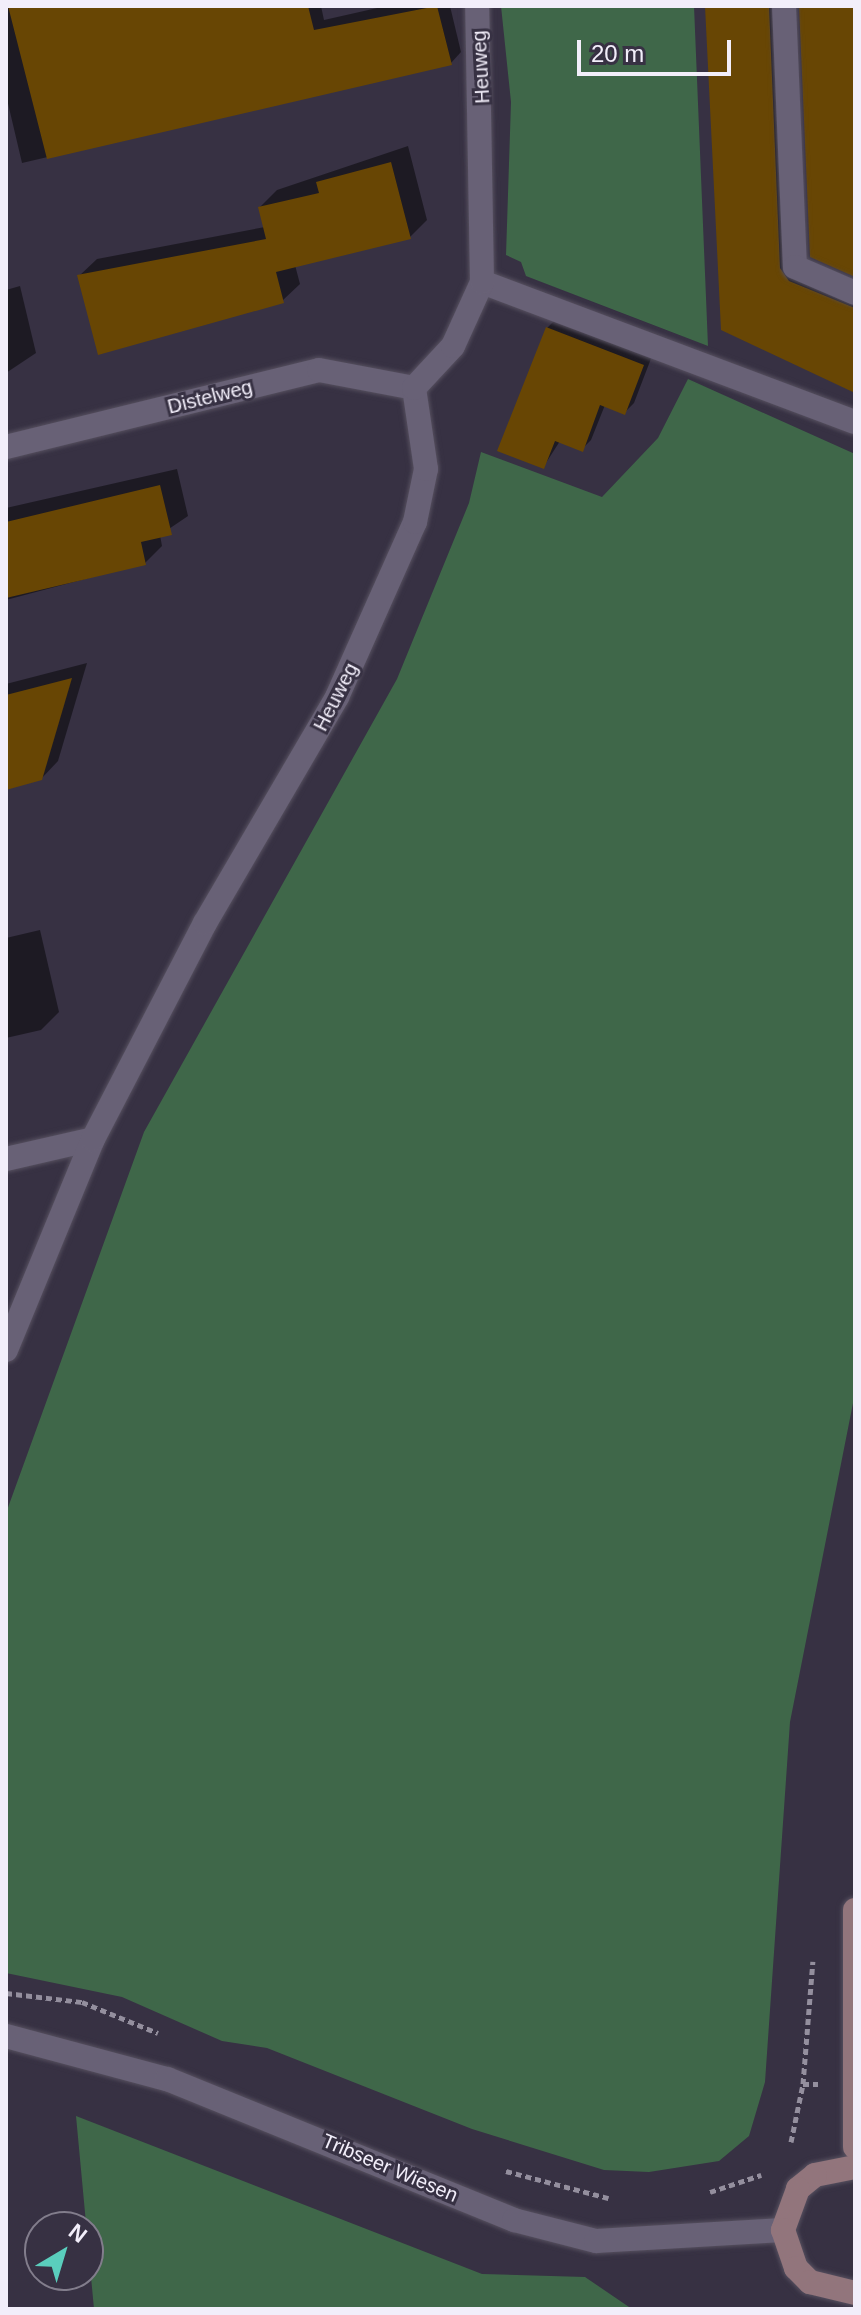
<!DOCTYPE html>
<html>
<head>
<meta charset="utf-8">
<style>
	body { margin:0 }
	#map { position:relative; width:861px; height:2315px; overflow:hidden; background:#373143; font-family:Arial,sans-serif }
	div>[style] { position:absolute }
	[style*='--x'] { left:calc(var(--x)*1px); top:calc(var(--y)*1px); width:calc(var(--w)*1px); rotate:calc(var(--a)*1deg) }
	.green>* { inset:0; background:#3f6749 }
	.shadow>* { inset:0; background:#0007 }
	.building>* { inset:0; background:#684604 }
	.path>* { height:5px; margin-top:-2.5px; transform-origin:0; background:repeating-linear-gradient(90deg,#948f9e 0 6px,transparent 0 10px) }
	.roads { filter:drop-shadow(0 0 2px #56505f) drop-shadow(0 0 2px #56505f) }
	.lane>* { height:24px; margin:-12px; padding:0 12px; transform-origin:12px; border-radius:12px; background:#686176 }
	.street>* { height:24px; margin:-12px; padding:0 12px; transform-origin:12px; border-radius:12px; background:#686176 }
	.secondary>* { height:24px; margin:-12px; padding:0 12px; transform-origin:12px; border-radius:12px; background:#92757c }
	span { translate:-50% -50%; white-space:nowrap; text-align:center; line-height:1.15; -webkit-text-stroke:6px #373143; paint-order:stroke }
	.street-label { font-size:20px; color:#f2eefa }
	.frame { position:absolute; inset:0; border:8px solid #f2eefa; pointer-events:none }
	.north { position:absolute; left:24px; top:2211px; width:80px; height:80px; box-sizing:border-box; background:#373143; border:2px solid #827d8c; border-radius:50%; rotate:38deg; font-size:22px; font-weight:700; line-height:32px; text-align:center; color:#f2eefa }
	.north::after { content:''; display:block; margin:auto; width:28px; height:36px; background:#5acebd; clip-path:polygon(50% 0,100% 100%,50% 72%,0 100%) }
	.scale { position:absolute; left:577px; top:40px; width:154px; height:36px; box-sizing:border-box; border:4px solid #f2eefa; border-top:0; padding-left:10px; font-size:24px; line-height:28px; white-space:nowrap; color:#f2eefa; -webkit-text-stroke:6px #373143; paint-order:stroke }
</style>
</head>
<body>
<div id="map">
	<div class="green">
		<i style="clip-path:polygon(501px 6px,694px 6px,708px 346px,526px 276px,521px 262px,506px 255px,511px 102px)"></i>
		<i style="clip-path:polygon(688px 379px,855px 454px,855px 1393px,790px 1722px,765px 2082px,749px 2136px,719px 2161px,649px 2172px,604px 2170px,472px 2129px,267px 2048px,222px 2041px,122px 1997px,6px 1973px,6px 1513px,144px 1132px,397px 679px,469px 503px,481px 452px,602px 497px,658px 438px)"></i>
		<i style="clip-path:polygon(76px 2116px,482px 2274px,585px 2277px,632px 2309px,94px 2309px)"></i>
	</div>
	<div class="shadow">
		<i style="clip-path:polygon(6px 6px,321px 6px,324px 20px,386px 6px,450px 6px,461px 52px,451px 63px,22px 163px,6px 95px)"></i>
		<i style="clip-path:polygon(707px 6px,781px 6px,793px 263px,855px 293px,855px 391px,723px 329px)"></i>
		<i style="clip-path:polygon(408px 146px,427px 220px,410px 237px,295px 265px,300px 284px,282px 301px,79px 276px,97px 259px,265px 227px,260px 207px,277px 190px)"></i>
		<i style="clip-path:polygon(20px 286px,36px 353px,6px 373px,6px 290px)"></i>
		<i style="clip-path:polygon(557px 318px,652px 356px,634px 403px,625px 412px,605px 405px,591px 440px,582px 449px,560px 441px,544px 466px,547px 328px)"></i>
		<i style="clip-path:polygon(177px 469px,188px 516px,160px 535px,162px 546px,145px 563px,6px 600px,6px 508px)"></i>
		<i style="clip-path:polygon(87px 663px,58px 761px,41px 779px,6px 786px,6px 684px)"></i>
		<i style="clip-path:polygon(40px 930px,59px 1012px,41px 1030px,6px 1038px,6px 938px)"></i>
	</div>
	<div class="building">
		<i style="clip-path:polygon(8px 6px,308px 6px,314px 30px,437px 6px,452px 65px,47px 159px)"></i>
		<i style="clip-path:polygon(705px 6px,769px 6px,780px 268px,789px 281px,855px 308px,855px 393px,721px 330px)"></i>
		<i style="clip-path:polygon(799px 6px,855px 6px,855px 277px,810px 257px)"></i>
		<i style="clip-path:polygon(391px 162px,411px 239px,276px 272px,284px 303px,98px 355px,77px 275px,266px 239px,258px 207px,319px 193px,316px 182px)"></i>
		<i style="clip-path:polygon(546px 327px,644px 365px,625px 415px,600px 405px,583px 452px,555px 441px,544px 469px,497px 451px)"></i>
		<i style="clip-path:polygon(160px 485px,172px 535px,141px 542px,146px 565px,6px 598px,6px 522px)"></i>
		<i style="clip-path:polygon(72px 678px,42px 780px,6px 790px,6px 695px)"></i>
	</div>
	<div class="path">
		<i style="--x:6;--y:1993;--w:77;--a:6.8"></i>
		<i style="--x:82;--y:2002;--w:82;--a:22.2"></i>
		<i style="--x:803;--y:2084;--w:123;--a:-85.4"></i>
		<i style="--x:791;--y:2142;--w:59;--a:-78.3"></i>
		<i style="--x:803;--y:2084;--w:15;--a:0"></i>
		<i style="--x:506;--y:2171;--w:106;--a:14.8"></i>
		<i style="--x:710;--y:2192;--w:54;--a:-18.4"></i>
	</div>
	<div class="roads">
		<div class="lane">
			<i style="--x:784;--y:6;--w:261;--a:87.6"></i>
			<i style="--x:795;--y:267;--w:65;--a:23.4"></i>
		</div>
		<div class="street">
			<i style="--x:482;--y:282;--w:398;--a:20.6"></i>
			<i style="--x:6;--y:447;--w:322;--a:-13.8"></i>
			<i style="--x:319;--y:370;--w:97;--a:10.7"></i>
			<i style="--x:6;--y:1159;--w:89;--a:-12.9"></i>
			<i style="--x:6;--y:1350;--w:228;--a:-67.6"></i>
			<i style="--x:93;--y:1139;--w:243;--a:-62.6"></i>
			<i style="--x:205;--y:923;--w:262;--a:-59.7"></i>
			<i style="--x:337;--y:697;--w:192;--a:-66"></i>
			<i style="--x:415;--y:522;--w:54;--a:-78.3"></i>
			<i style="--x:426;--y:469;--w:82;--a:-98.4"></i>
			<i style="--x:414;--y:388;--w:57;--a:-47.1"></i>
			<i style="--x:453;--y:346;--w:70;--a:-65.6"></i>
			<i style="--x:482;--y:282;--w:276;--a:-91"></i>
			<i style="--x:6;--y:2036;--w:167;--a:15"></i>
			<i style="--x:167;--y:2079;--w:375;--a:22.1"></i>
			<i style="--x:514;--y:2220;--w:85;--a:14.4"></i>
			<i style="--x:596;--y:2241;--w:187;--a:-3.4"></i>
		</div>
		<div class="secondary">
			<i style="--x:855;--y:1910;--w:237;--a:90"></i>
			<i style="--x:855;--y:2167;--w:41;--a:168.7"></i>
			<i style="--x:815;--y:2175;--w:22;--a:141"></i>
			<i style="--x:798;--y:2189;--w:44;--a:110.1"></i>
			<i style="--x:783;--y:2230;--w:40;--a:71.1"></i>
			<i style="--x:796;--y:2268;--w:20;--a:45"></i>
			<i style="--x:810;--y:2282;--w:46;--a:13.7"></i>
		</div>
	</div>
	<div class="street-label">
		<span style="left:481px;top:67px;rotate:-93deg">Heuweg</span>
		<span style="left:210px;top:397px;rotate:-14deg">Distelweg</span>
		<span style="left:336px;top:697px;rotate:-63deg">Heuweg</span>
		<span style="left:390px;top:2168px;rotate:23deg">Tribseer Wiesen</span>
	</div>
	<div class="frame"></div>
	<div class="north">N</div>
	<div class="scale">20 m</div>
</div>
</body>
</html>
